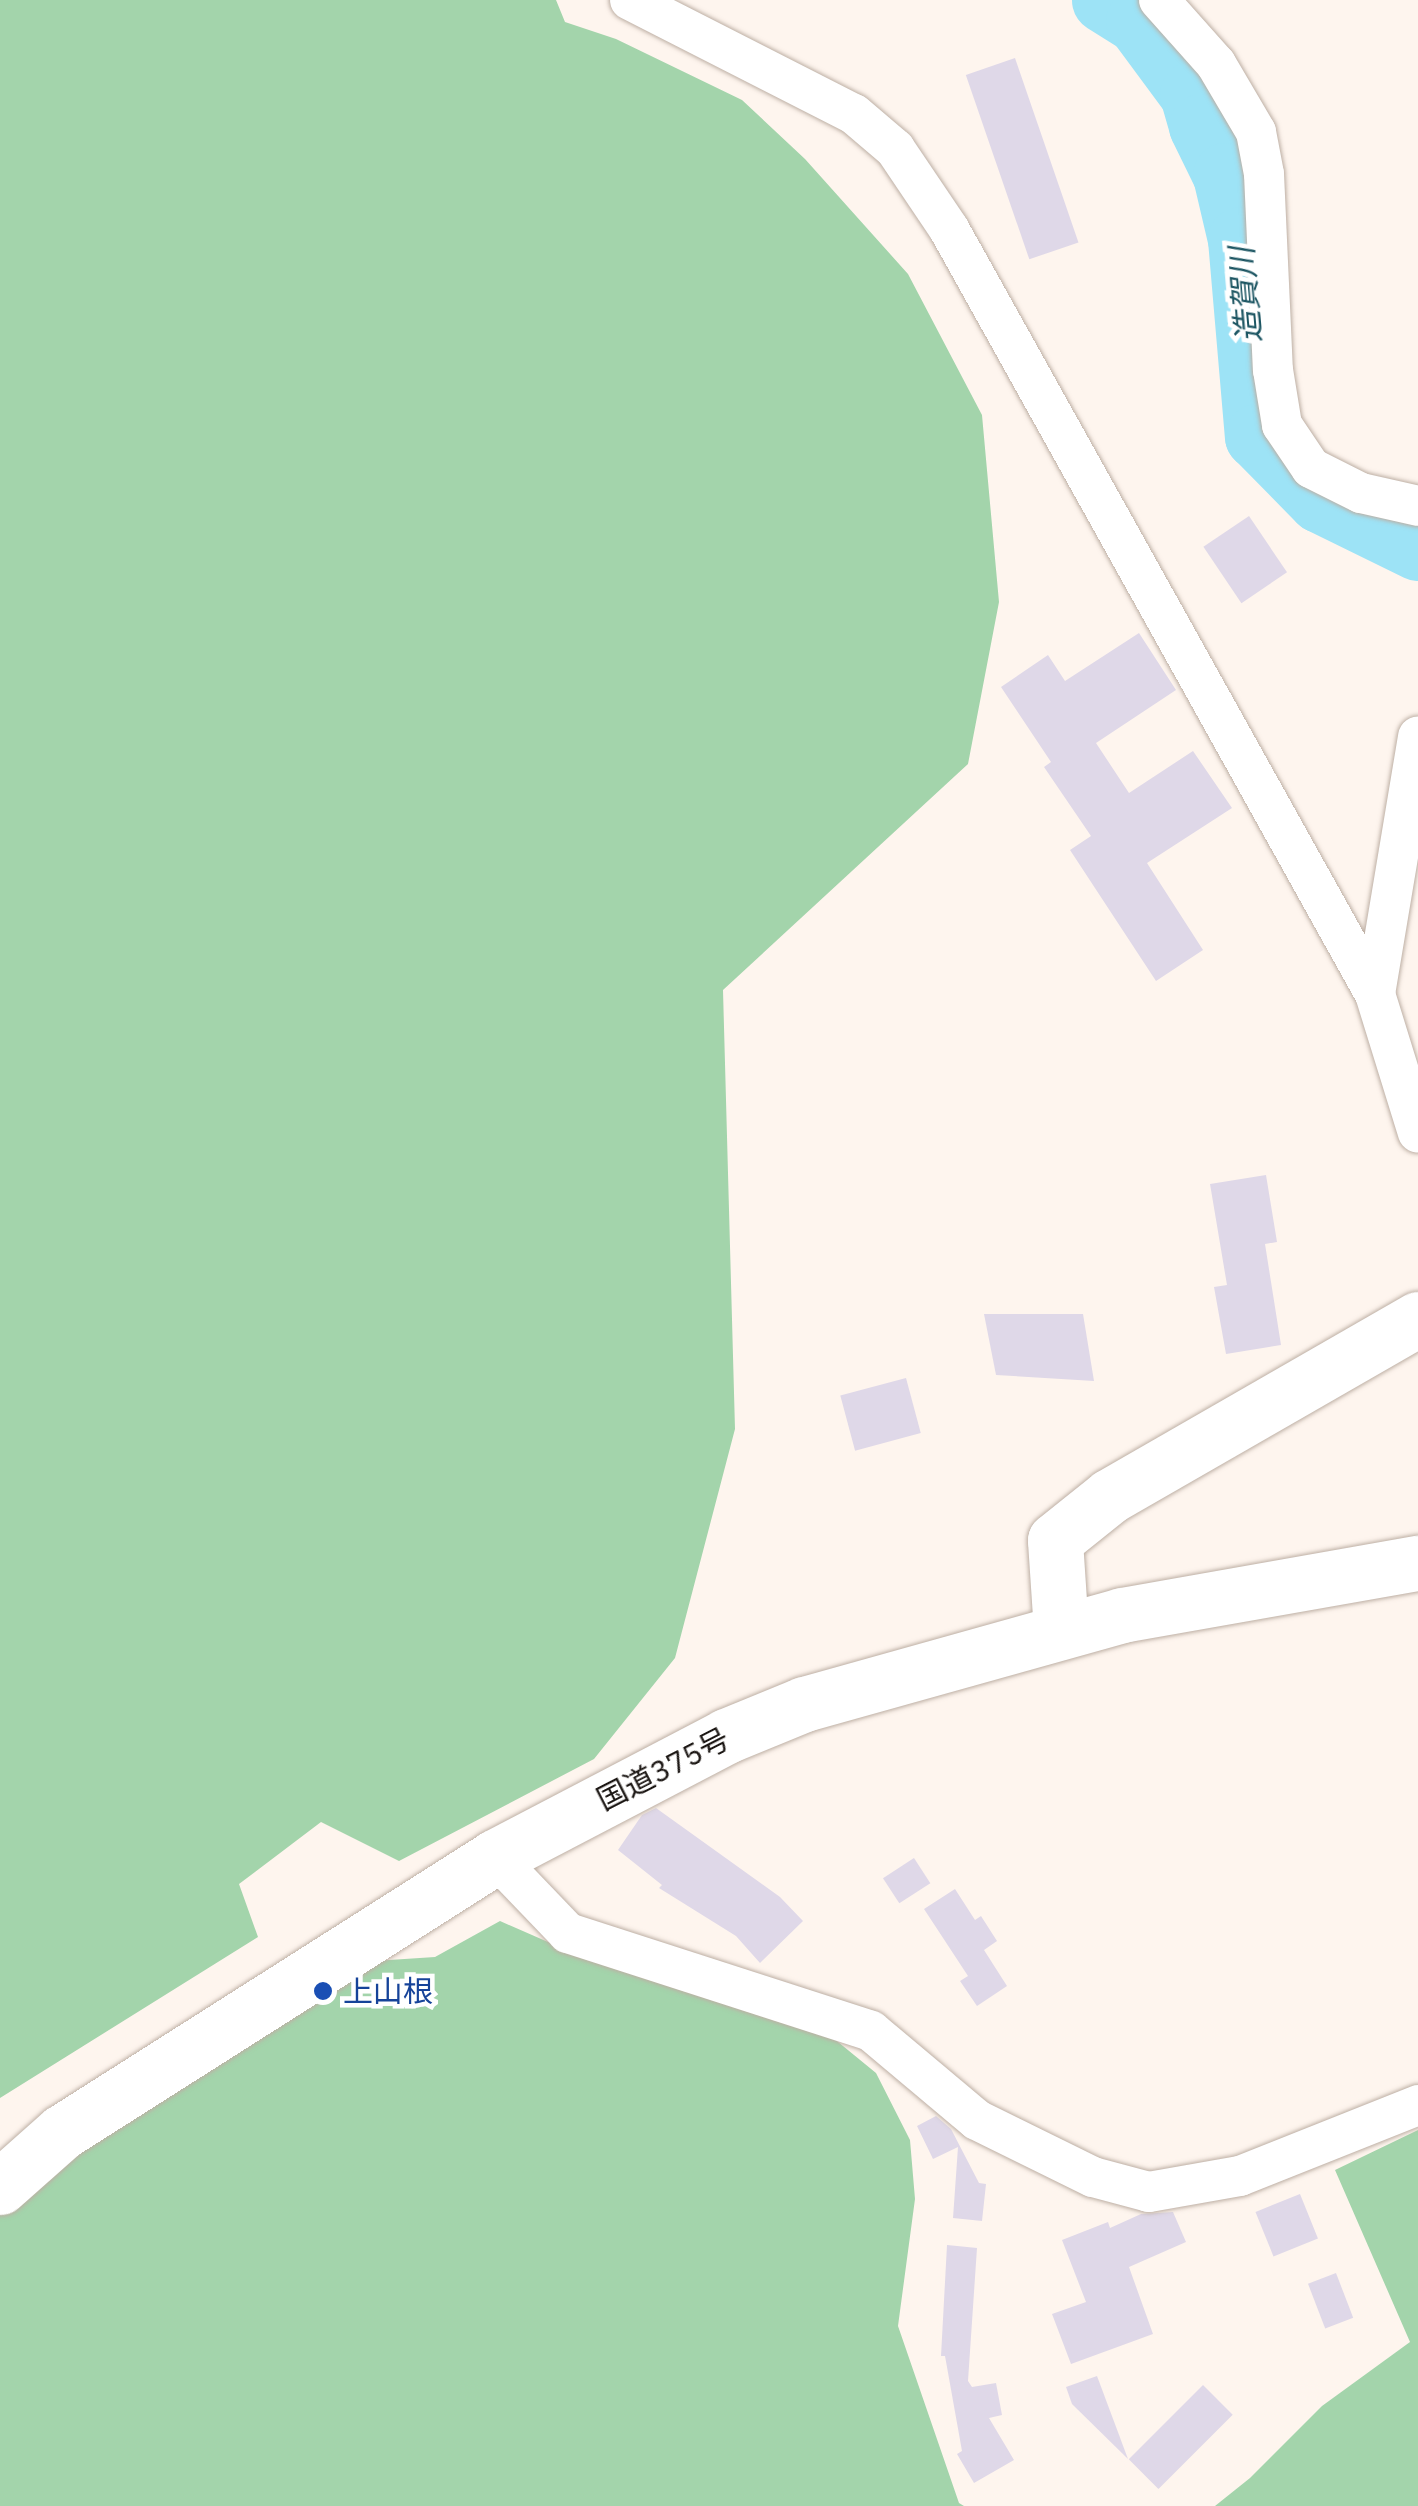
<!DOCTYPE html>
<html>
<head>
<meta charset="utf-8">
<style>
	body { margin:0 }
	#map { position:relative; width:1418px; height:2506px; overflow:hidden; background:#fef5ee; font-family:"IBM Plex Sans","Noto Sans JP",sans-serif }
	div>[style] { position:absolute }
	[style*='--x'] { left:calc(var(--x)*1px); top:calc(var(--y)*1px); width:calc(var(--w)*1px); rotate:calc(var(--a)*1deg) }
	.green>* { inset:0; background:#a3d4ab }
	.river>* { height:65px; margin:-32.5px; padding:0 32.5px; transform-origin:32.5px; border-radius:32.5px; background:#9de3f6 }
	.building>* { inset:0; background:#dfd8e8; transform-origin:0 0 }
	.roads { filter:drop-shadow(0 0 2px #bdafa4) drop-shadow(0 0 2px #bdafa4) }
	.street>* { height:40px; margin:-20px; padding:0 20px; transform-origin:20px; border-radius:20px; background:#fff }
	.secondary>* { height:55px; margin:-27.5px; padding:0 27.5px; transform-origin:27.5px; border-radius:27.5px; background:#fff }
	.highway>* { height:55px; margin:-27.5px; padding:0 27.5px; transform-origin:27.5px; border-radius:27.5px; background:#fff }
	.dots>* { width:28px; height:28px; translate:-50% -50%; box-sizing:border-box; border:5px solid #fff; border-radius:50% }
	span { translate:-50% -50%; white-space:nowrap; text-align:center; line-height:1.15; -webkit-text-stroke:9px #fff; paint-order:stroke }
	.street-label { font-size:30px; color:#1c1714 }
	.transit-label { font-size:30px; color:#164399 }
	.left { translate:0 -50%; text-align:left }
	.water-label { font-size:32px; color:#1c5562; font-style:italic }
</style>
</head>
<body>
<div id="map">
	<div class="green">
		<i style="clip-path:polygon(0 0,556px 0,565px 22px,616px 39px,742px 100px,805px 159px,908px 274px,982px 415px,999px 602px,968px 764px,723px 990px,735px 1429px,675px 1658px,594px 1759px,399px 1861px,321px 1822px,239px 1884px,258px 1937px,0 2098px)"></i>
		<i style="clip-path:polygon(500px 1921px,564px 1949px,832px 2037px,876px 2073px,910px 2140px,915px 2199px,898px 2326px,959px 2503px,964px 2506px,0 2506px,0 2187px,374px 1961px,435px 1957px)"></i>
		<i style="clip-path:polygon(1418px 2130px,1418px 2506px,1215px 2506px,1250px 2478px,1322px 2406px,1410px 2342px,1335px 2170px)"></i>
	</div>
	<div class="river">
		<i style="--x:1104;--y:0;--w:40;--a:32"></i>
		<i style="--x:1138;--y:21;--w:91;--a:53.5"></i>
		<i style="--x:1192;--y:94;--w:33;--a:74"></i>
		<i style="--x:1201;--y:126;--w:55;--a:63.9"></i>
		<i style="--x:1225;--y:175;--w:66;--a:76.8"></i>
		<i style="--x:1240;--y:239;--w:198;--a:85.1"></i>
		<i style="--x:1257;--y:436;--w:90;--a:45.5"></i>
		<i style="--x:1320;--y:500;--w:109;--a:26.1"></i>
	</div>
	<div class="building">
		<i style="left:1015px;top:58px;width:195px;height:52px;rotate:71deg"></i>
		<i style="left:1249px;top:516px;width:68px;height:55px;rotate:56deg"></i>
		<i style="clip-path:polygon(1139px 633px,1176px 690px,1096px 743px,1129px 793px,1193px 751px,1232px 808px,1147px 863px,1203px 950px,1156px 981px,1070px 850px,1091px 836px,1044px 767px,1051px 762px,1001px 687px,1048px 655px,1065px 681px)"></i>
		<i style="clip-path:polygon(1266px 1175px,1277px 1242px,1265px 1244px,1281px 1345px,1226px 1354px,1214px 1287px,1227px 1285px,1210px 1184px)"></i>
		<i style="clip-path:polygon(984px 1314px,1083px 1314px,1094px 1381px,996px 1375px)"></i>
		<i style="left:906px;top:1378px;width:57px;height:68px;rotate:75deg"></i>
		<i style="clip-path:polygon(656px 1808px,780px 1897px,803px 1921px,760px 1963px,736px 1936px,659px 1888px,662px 1885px,618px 1850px,642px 1815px)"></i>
		<i style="left:914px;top:1858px;width:30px;height:37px;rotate:57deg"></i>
		<i style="clip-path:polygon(955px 1889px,975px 1920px,981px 1916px,997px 1941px,984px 1950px,1007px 1986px,977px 2006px,960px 1981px,968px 1976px,924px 1909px)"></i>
		<i style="clip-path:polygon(936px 2116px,951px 2129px,979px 2183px,986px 2184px,982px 2221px,953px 2218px,958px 2147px,933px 2159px,917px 2126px)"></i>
		<i style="left:1300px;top:2194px;width:48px;height:48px;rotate:68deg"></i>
		<i style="clip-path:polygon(1173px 2212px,1186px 2242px,1129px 2267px,1153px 2334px,1071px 2364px,1052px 2314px,1086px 2302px,1062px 2240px,1108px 2222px,1110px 2228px,1141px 2214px)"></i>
		<i style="clip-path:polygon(947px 2245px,977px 2248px,968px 2381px,972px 2387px,996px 2383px,1002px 2415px,989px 2418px,1014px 2460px,974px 2483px,957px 2454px,962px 2451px,945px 2356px,941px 2356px)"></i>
		<i style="left:1336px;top:2273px;width:48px;height:30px;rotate:69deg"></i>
		<i style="clip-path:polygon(1097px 2376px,1128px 2459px,1072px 2404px,1066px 2387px)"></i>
		<i style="left:1203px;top:2385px;width:42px;height:105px;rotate:45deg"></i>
	</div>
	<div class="roads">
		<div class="street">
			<i style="--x:630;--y:0;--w:251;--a:27"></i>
			<i style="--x:854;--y:114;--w:54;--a:40.5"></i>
			<i style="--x:895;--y:149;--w:97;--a:56"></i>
			<i style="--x:949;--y:229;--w:876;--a:60.89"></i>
			<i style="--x:1375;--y:994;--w:145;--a:72.8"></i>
			<i style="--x:1159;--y:0;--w:86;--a:48.3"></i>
			<i style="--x:1216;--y:64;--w:79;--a:59.5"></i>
			<i style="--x:1256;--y:132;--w:43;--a:79.2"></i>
			<i style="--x:1264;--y:174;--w:196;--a:87.4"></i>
			<i style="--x:1273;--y:370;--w:56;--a:80.7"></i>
			<i style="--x:1282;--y:425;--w:52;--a:56"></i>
			<i style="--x:1311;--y:468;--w:56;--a:26.6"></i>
			<i style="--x:1361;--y:493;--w:58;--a:12.8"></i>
			<i style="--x:1375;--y:994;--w:261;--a:-80.5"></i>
			<i style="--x:495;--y:1857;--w:105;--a:46.2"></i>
			<i style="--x:568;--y:1933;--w:318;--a:17.9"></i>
			<i style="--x:871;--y:2031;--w:138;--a:40"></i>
			<i style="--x:977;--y:2120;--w:129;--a:26.2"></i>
			<i style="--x:1093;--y:2177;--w:58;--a:15"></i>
			<i style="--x:1149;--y:2192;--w:92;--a:-10"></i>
			<i style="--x:1240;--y:2176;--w:192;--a:-21.7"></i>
		</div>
		<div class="secondary">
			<i style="--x:1061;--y:1631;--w:91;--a:-93.8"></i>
			<i style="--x:1055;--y:1540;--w:70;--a:-38.7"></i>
			<i style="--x:1110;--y:1496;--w:355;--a:-29.9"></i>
		</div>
		<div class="highway">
			<i style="--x:0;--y:2187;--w:83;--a:-41.6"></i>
			<i style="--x:62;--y:2132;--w:513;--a:-32.42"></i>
			<i style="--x:495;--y:1857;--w:261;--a:-27.6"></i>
			<i style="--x:726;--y:1736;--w:84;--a:-22.3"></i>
			<i style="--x:804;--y:1704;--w:330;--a:-15.6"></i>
			<i style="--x:1122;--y:1615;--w:301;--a:-10"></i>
		</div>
	</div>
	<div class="dots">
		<i style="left:323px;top:1991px;background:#1a4fb4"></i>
	</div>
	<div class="street-label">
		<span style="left:663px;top:1769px;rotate:-27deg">国道375号</span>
	</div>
	<div class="transit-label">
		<span class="left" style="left:343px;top:1991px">上山根</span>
	</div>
	<div class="water-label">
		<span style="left:1245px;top:295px;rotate:-95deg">造賀川</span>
	</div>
</div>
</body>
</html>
